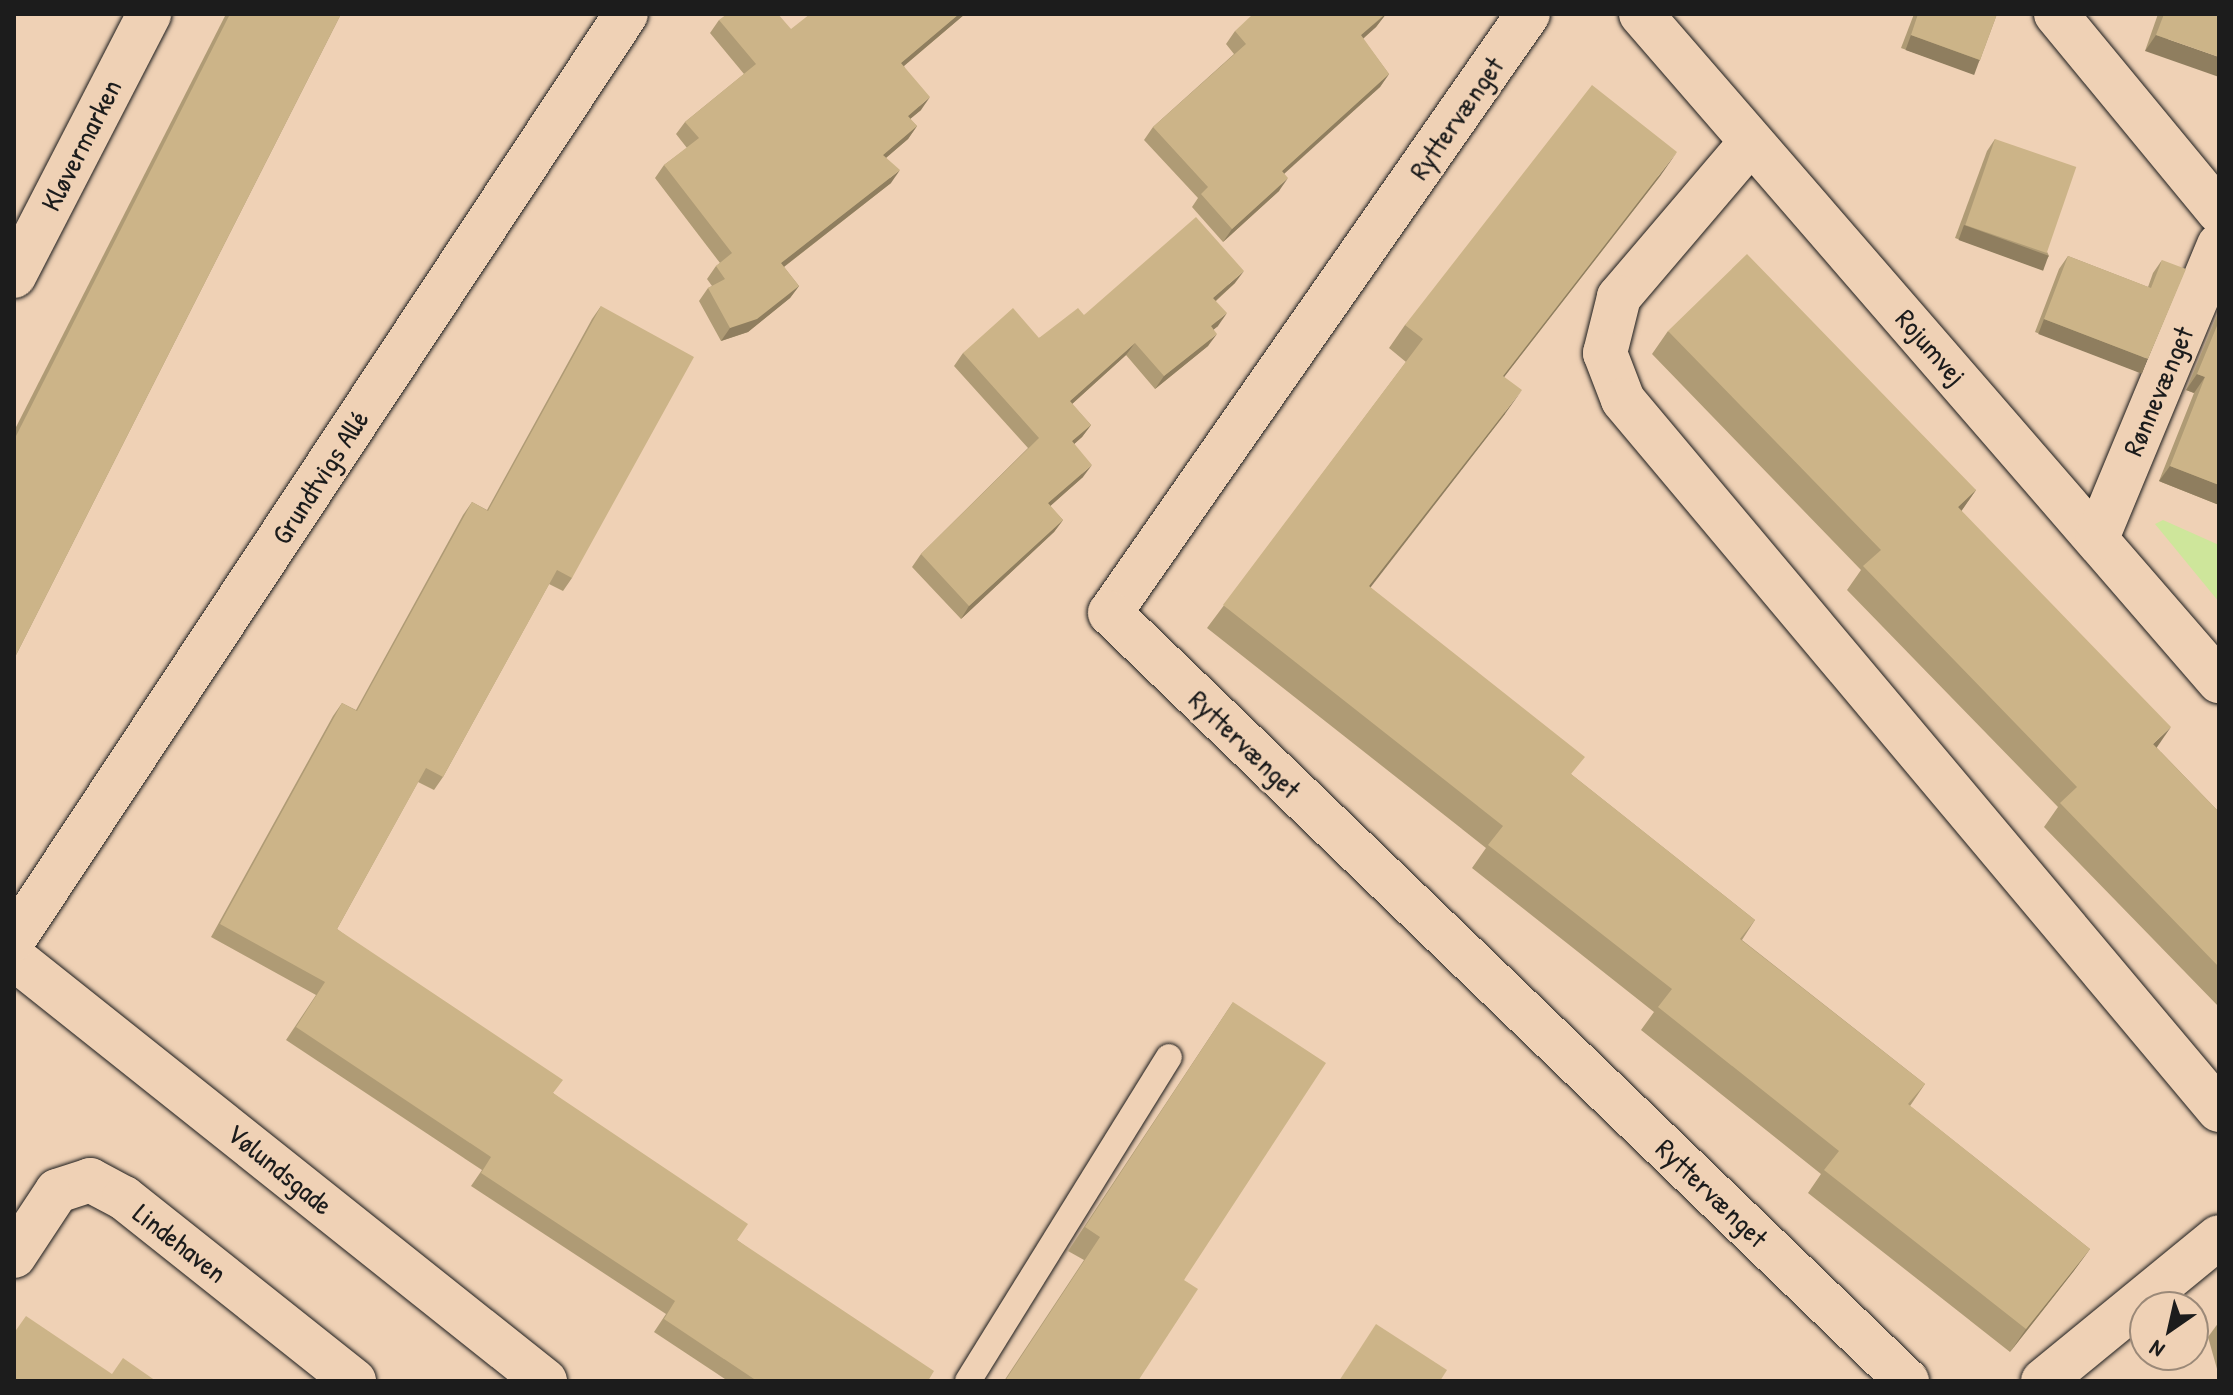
<!DOCTYPE html>
<html>
<head>
<meta charset="utf-8">
<style>
	body { margin:0 }
	#map { position:relative; width:2233px; height:1395px; overflow:hidden; background:#efd1b5; font-family:"Patrick Hand",sans-serif }
	div>[style] { position:absolute }
	[style*='--x'] { left:calc(var(--x)*1px); top:calc(var(--y)*1px); width:calc(var(--w)*1px); rotate:calc(var(--a)*1deg) }
	.green>* { inset:0; background:#cee69b }
	.roads { filter:drop-shadow(0 0 2px #1c1c1c) drop-shadow(0 0 2px #1c1c1c) }
	.lane>* { height:26px; margin:-13px; padding:0 13px; transform-origin:13px; border-radius:13px; background:#efd1b5 }
	.street>* { height:44px; margin:-22px; padding:0 22px; transform-origin:22px; border-radius:22px; background:#efd1b5 }
	.secondary>* { height:44px; margin:-22px; padding:0 22px; transform-origin:22px; border-radius:22px; background:#efd1b5 }
	.wall>* { inset:0; background:#af9b75 }
	.shaded-wall>* { inset:0; background:#8f7e5f; transform-origin:0 0 }
	.building>* { inset:0; background:#ccb488; transform-origin:0 0 }
	span { translate:-50% -50%; white-space:nowrap; text-align:center; line-height:1.15; -webkit-text-stroke:6px #efd1b5; paint-order:stroke }
	.street-label { font-size:28px; color:#1c1c1c }
	.frame { position:absolute; inset:0; border:16px solid #1c1c1c; pointer-events:none }
	.north { position:absolute; left:2129px; top:1291px; width:80px; height:80px; box-sizing:border-box; background:#efd1b5; border:2px solid #9b8978; border-radius:50%; rotate:214deg; font-size:22px; font-weight:700; line-height:32px; text-align:center; color:#1c1c1c }
	.north::after { content:''; display:block; margin:auto; width:28px; height:36px; background:#1c1c1c; clip-path:polygon(50% 0,100% 100%,50% 72%,0 100%) }
</style>
</head>
<body>
<div id="map">
	<div class="green">
		<i style="clip-path:polygon(2163px 520px,2219px 545px,2219px 602px,2155px 524px)"></i>
	</div>
	<div class="roads">
		<div class="lane">
			<i style="--x:968;--y:1381;--w:381;--a:-58.2"></i>
		</div>
		<div class="street">
			<i style="--x:1528;--y:14;--w:730;--a:124.91"></i>
			<i style="--x:1110;--y:613;--w:1107;--a:43.94"></i>
			<i style="--x:1641;--y:14;--w:883;--a:49.09"></i>
			<i style="--x:2056;--y:14;--w:256;--a:50.5"></i>
			<i style="--x:1751;--y:142;--w:204;--a:130.4"></i>
			<i style="--x:1619;--y:297;--w:58;--a:104"></i>
			<i style="--x:1605;--y:353;--w:50;--a:69"></i>
			<i style="--x:1623;--y:400;--w:927;--a:49.99"></i>
			<i style="--x:14;--y:276;--w:295;--a:-62.7"></i>
			<i style="--x:2097;--y:538;--w:317;--a:-67.4"></i>
			<i style="--x:14;--y:958;--w:679;--a:38.54"></i>
			<i style="--x:14;--y:1256;--w:78;--a:-56.5"></i>
			<i style="--x:57;--y:1191;--w:35;--a:-18"></i>
			<i style="--x:90;--y:1180;--w:38;--a:28"></i>
			<i style="--x:124;--y:1198;--w:294;--a:38.5"></i>
			<i style="--x:2043;--y:1381;--w:227;--a:-39.3"></i>
		</div>
		<div class="secondary">
			<i style="--x:14;--y:939;--w:1109;--a:-56.51"></i>
		</div>
	</div>
	<div class="wall">
		<i style="clip-path:polygon(226px 14px,341px 14px,14px 659px,14px 431px)"></i>
		<i style="clip-path:polygon(965px 14px,904px 66px,921px 110px,910px 119px,917px 126px,908px 139px,886px 158px,891px 183px,784px 267px,799px 286px,790px 298px,748px 332px,721px 341px,699px 301px,708px 288px,712px 286px,707px 279px,716px 266px,720px 263px,655px 178px,664px 165px,687px 148px,676px 134px,685px 122px,744px 74px,710px 33px,719px 20px,791px 29px)"></i>
		<i style="clip-path:polygon(1386px 14px,1376px 27px,1363px 39px,1389px 74px,1380px 87px,1284px 173px,1279px 191px,1223px 242px,1192px 207px,1198px 198px,1144px 140px,1153px 127px,1234px 54px,1226px 44px,1235px 31px)"></i>
		<i style="clip-path:polygon(1914px 14px,1997px 14px,1980px 60px,1971px 73px,1901px 48px)"></i>
		<i style="clip-path:polygon(2158px 14px,2219px 14px,2145px 51px)"></i>
		<i style="clip-path:polygon(1995px 139px,2049px 256px,2040px 269px,1955px 238px,1987px 151px)"></i>
		<i style="clip-path:polygon(1661px 175px,1504px 377px,1505px 414px,1370px 587px,1572px 775px,1755px 920px,1742px 940px,1925px 1084px,1910px 1106px,2090px 1249px,2073px 1272px,2010px 1352px,1808px 1193px,1821px 1174px,1641px 1030px,1654px 1012px,1472px 868px,1486px 848px,1207px 628px,1406px 362px,1389px 348px,1405px 325px)"></i>
		<i style="clip-path:polygon(2068px 256px,2148px 287px,2153px 273px,2162px 260px,2139px 372px,2035px 332px,2059px 269px)"></i>
		<i style="clip-path:polygon(1235px 283px,1216px 301px,1218px 326px,1214px 329px,1208px 346px,1155px 389px,1126px 355px,1072px 404px,1091px 425px,1082px 437px,1074px 444px,1083px 477px,1050px 506px,1063px 520px,1054px 532px,961px 619px,912px 567px,921px 554px,1028px 448px,954px 366px,963px 353px,1039px 338px,1084px 315px)"></i>
		<i style="clip-path:polygon(601px 306px,572px 578px,563px 591px,549px 584px,443px 777px,434px 790px,418px 782px,337px 929px,553px 1093px,737px 1240px,928px 1381px,728px 1381px,654px 1332px,666px 1314px,471px 1186px,482px 1170px,286px 1040px,316px 995px,211px 937px,333px 716px,342px 703px,356px 710px,463px 515px,472px 502px,487px 510px,592px 319px)"></i>
		<i style="clip-path:polygon(2219px 310px,2219px 505px,2159px 481px,2194px 393px,2186px 390px)"></i>
		<i style="clip-path:polygon(1668px 331px,1976px 490px,1961px 511px,2157px 748px,2219px 812px,2219px 1007px,2044px 827px,2058px 807px,1847px 590px,1861px 570px,1652px 354px)"></i>
		<i style="clip-path:polygon(1233px 1002px,1184px 1280px,1138px 1381px,1004px 1381px,1084px 1260px,1068px 1251px)"></i>
		<i style="clip-path:polygon(2219px 1322px,2219px 1376px,2208px 1337px)"></i>
	</div>
	<div class="shaded-wall">
		<i style="clip-path:polygon(959px 14px,965px 14px,892px 76px,901px 63px)"></i>
		<i style="clip-path:polygon(1386px 14px,1376px 27px,1352px 48px,1361px 35px)"></i>
		<i style="left:1911px;top:35px;width:73px;height:16px;rotate:20deg"></i>
		<i style="clip-path:polygon(2156px 35px,2219px 57px,2219px 77px,2145px 51px)"></i>
		<i style="clip-path:polygon(1389px 74px,1380px 87px,1273px 184px,1282px 171px)"></i>
		<i style="clip-path:polygon(930px 97px,921px 110px,898px 129px,908px 116px)"></i>
		<i style="clip-path:polygon(917px 126px,908px 139px,874px 168px,883px 155px)"></i>
		<i style="clip-path:polygon(1677px 152px,1661px 175px,1487px 399px,1503px 376px)"></i>
		<i style="clip-path:polygon(900px 170px,891px 183px,772px 276px,781px 263px)"></i>
		<i style="clip-path:polygon(1288px 178px,1279px 191px,1223px 242px,1232px 229px)"></i>
		<i style="left:1964px;top:225px;width:90px;height:16px;rotate:20deg"></i>
		<i style="clip-path:polygon(1244px 271px,1235px 283px,1204px 311px,1213px 298px)"></i>
		<i style="clip-path:polygon(799px 286px,790px 298px,748px 332px,721px 341px,730px 328px)"></i>
		<i style="clip-path:polygon(1227px 313px,1218px 326px,1202px 339px,1211px 326px)"></i>
		<i style="left:2044px;top:319px;width:111px;height:16px;rotate:21deg"></i>
		<i style="clip-path:polygon(1217px 334px,1208px 346px,1155px 389px,1164px 376px)"></i>
		<i style="clip-path:polygon(1135px 343px,1126px 355px,1061px 414px,1070px 401px)"></i>
		<i style="clip-path:polygon(2197px 374px,2205px 377px,2194px 393px,2186px 390px)"></i>
		<i style="clip-path:polygon(1522px 390px,1505px 414px,1353px 610px,1369px 586px)"></i>
		<i style="clip-path:polygon(1091px 425px,1082px 437px,1063px 454px,1072px 441px)"></i>
		<i style="clip-path:polygon(1092px 465px,1083px 477px,1039px 516px,1048px 503px)"></i>
		<i style="clip-path:polygon(2170px 466px,2219px 485px,2219px 505px,2159px 481px)"></i>
		<i style="clip-path:polygon(1976px 490px,1960px 513px,1958px 507px)"></i>
		<i style="clip-path:polygon(1063px 520px,1054px 532px,961px 619px,969px 606px)"></i>
		<i style="clip-path:polygon(2171px 727px,2155px 750px,2153px 744px)"></i>
		<i style="clip-path:polygon(2090px 1249px,2073px 1272px,2010px 1352px,2026px 1329px)"></i>
	</div>
	<div class="building">
		<i style="clip-path:polygon(230px 14px,341px 14px,14px 659px,14px 440px)"></i>
		<i style="clip-path:polygon(727px 14px,778px 14px,791px 29px,810px 14px,959px 14px,901px 63px,930px 97px,908px 116px,917px 126px,883px 155px,900px 170px,781px 263px,799px 286px,757px 319px,730px 328px,708px 288px,725px 279px,716px 266px,732px 253px,664px 165px,699px 138px,685px 122px,756px 64px,719px 20px)"></i>
		<i style="clip-path:polygon(1253px 14px,1385px 14px,1361px 35px,1389px 74px,1282px 171px,1288px 178px,1232px 229px,1201px 194px,1208px 187px,1153px 127px,1246px 44px,1235px 31px)"></i>
		<i style="clip-path:polygon(1918px 14px,1997px 14px,1980px 60px,1911px 35px)"></i>
		<i style="clip-path:polygon(2164px 14px,2219px 14px,2219px 57px,2156px 35px)"></i>
		<i style="clip-path:polygon(1592px 85px,1677px 152px,1503px 376px,1522px 390px,1369px 586px,1585px 757px,1571px 774px,1755px 920px,1740px 939px,1925px 1084px,1908px 1104px,2090px 1249px,2026px 1329px,1824px 1170px,1839px 1151px,1658px 1007px,1672px 989px,1488px 845px,1503px 826px,1223px 605px,1423px 339px,1405px 325px)"></i>
		<i style="left:1995px;top:139px;width:86px;height:91px;rotate:19deg"></i>
		<i style="clip-path:polygon(1196px 217px,1244px 271px,1213px 298px,1227px 313px,1211px 326px,1217px 334px,1164px 376px,1135px 343px,1070px 401px,1091px 425px,1072px 441px,1092px 465px,1048px 503px,1063px 520px,969px 606px,921px 554px,1039px 438px,963px 353px,1013px 308px,1039px 338px,1078px 308px,1084px 315px)"></i>
		<i style="clip-path:polygon(1747px 254px,1976px 490px,1958px 507px,2171px 727px,2153px 744px,2219px 812px,2219px 967px,2060px 803px,2077px 787px,1863px 566px,1881px 550px,1668px 331px)"></i>
		<i style="clip-path:polygon(2068px 256px,2151px 288px,2162px 260px,2186px 269px,2148px 359px,2044px 319px)"></i>
		<i style="clip-path:polygon(601px 306px,694px 357px,572px 578px,557px 570px,443px 777px,426px 768px,337px 929px,563px 1080px,553px 1093px,748px 1224px,737px 1240px,934px 1371px,928px 1381px,757px 1381px,664px 1319px,675px 1301px,481px 1173px,491px 1157px,296px 1027px,325px 982px,220px 924px,342px 703px,357px 711px,472px 502px,488px 511px)"></i>
		<i style="clip-path:polygon(2219px 321px,2219px 485px,2170px 466px,2205px 377px,2197px 374px)"></i>
		<i style="clip-path:polygon(1233px 1002px,1326px 1063px,1184px 1280px,1198px 1289px,1138px 1381px,1005px 1381px,1100px 1237px,1085px 1227px)"></i>
		<i style="clip-path:polygon(26px 1316px,112px 1374px,123px 1358px,156px 1381px,14px 1381px,14px 1333px)"></i>
		<i style="clip-path:polygon(1376px 1324px,1447px 1370px,1440px 1381px,1339px 1381px)"></i>
	</div>
	<div class="street-label">
		<span style="left:1456px;top:118px;rotate:-55deg">Ryttervænget</span>
		<span style="left:81px;top:145px;rotate:-63deg">Kløvermarken</span>
		<span style="left:1931px;top:347px;rotate:49deg">Rojumvej</span>
		<span style="left:2158px;top:391px;rotate:-67deg">Rønnevænget</span>
		<span style="left:320px;top:477px;rotate:-57deg">Grundtvigs Allé</span>
		<span style="left:1245px;top:744px;rotate:44deg">Ryttervænget</span>
		<span style="left:280px;top:1169px;rotate:39deg">Vølundsgade</span>
		<span style="left:1712px;top:1193px;rotate:44deg">Ryttervænget</span>
		<span style="left:180px;top:1243px;rotate:38deg">Lindehaven</span>
	</div>
	<div class="frame"></div>
	<div class="north">N</div>
</div>
</body>
</html>
